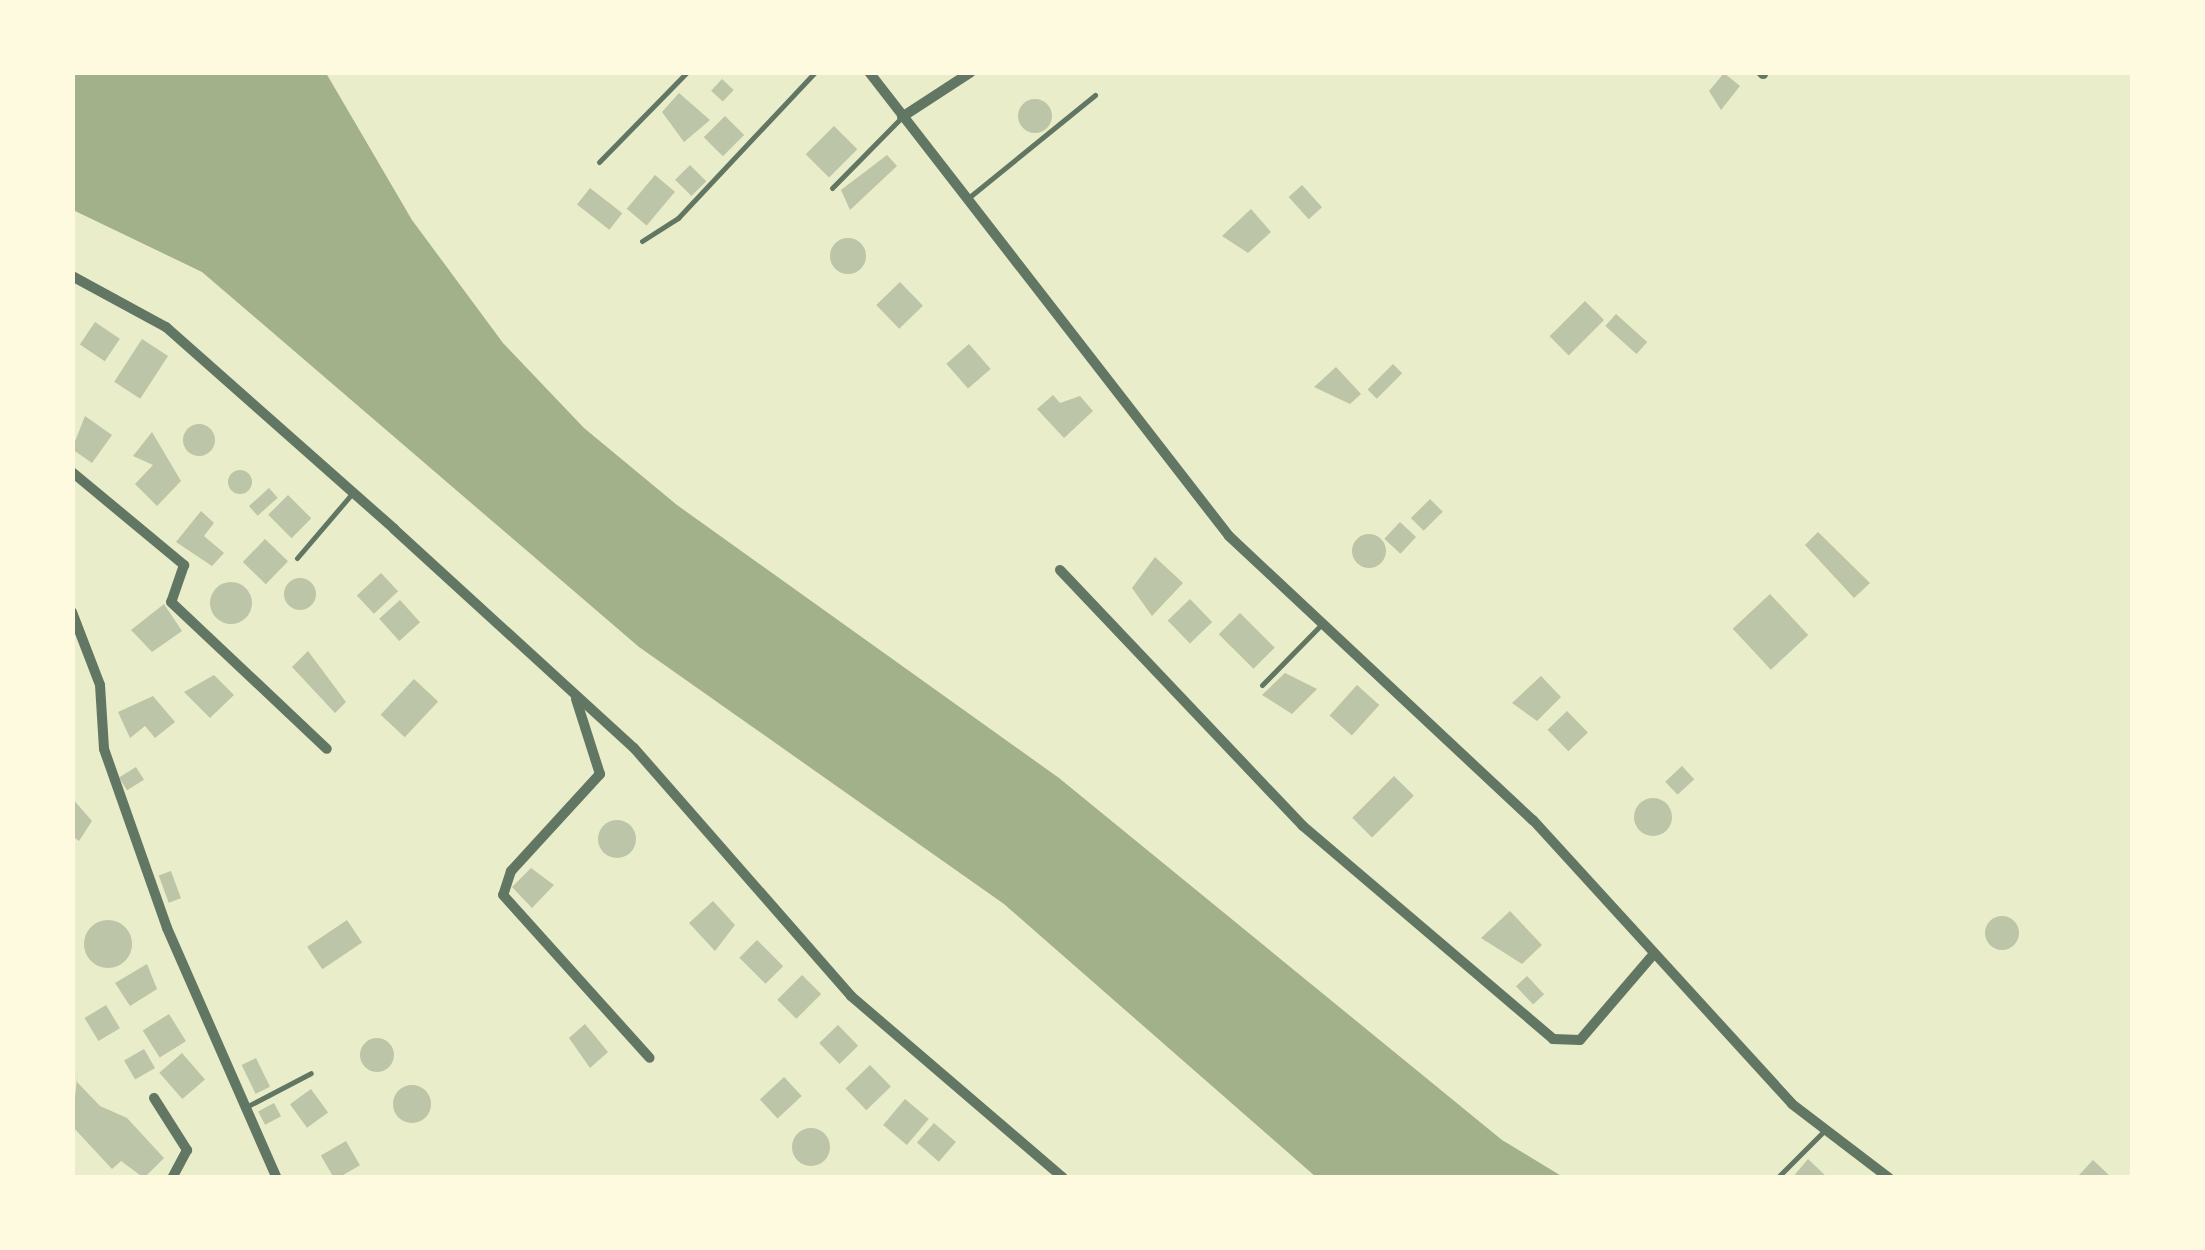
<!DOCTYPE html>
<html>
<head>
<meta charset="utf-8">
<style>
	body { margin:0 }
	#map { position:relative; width:2205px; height:1250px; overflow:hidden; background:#e9edc9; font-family:"Sofia Sans Condensed",sans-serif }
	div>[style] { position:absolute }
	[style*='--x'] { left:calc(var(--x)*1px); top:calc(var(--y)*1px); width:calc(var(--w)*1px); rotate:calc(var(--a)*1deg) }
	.water>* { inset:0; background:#a3b18a }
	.building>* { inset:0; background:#bcc5a7; transform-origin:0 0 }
	.round { border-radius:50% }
	.service>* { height:5px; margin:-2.5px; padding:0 2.5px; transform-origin:2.5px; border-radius:2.5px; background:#617663 }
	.minor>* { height:10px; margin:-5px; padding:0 5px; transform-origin:5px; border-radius:5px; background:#617663 }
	span { translate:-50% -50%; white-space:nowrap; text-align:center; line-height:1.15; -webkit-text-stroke:8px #fefae0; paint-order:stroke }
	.frame { position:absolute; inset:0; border:75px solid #fefae0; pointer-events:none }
</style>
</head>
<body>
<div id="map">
	<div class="water">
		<i style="clip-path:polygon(73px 72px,326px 73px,412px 220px,503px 343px,584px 428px,677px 505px,1059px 778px,1502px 1140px,1563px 1177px,1316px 1177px,1004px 904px,639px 647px,202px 272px,73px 210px)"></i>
	</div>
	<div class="building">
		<i style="clip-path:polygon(1724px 73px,1740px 86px,1721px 110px,1709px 91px)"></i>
		<i style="left:722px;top:79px;width:16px;height:16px;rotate:43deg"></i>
		<i style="clip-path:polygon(679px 93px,710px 120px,684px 142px,662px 112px)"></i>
		<i class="round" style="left:1018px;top:99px;width:34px;height:34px"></i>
		<i style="left:725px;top:116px;width:27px;height:30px;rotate:45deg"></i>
		<i style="left:834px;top:126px;width:33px;height:40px;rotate:45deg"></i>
		<i style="clip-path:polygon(887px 155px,897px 166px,850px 210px,841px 190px)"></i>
		<i style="left:690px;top:165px;width:23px;height:21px;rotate:45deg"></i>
		<i style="left:655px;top:175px;width:26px;height:44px;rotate:40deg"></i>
		<i style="left:1302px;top:185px;width:30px;height:18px;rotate:48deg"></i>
		<i style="left:590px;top:188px;width:41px;height:21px;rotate:38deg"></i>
		<i style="clip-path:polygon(1251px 209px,1271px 232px,1248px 253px,1222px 236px)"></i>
		<i class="round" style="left:830px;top:238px;width:36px;height:36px"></i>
		<i style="left:900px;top:282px;width:33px;height:33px;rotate:46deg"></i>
		<i style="left:1585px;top:301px;width:27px;height:50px;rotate:45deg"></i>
		<i style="left:1616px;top:314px;width:42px;height:16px;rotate:42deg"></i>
		<i style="left:95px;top:322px;width:30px;height:27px;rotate:34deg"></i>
		<i style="left:142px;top:339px;width:31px;height:51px;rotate:33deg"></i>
		<i style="left:969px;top:344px;width:33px;height:30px;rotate:49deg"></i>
		<i style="left:1393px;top:364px;width:13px;height:36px;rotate:45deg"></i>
		<i style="clip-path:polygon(1336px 367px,1361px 394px,1350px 404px,1314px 387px)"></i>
		<i style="clip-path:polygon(1053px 395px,1060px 403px,1080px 396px,1093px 411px,1064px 438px,1037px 409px)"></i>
		<i style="clip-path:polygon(85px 416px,112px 435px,92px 463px,72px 449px)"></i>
		<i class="round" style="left:183px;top:424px;width:32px;height:32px"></i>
		<i style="clip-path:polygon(152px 432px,181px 481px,157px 506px,135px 484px,153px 465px,133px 456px)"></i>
		<i class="round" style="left:228px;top:470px;width:24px;height:24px"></i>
		<i style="left:269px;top:488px;width:13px;height:27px;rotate:48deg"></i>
		<i style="left:288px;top:495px;width:33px;height:28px;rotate:45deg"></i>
		<i style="left:1430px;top:499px;width:18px;height:27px;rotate:45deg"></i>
		<i style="clip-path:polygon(201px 511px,214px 523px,204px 536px,224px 553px,212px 566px,176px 542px)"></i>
		<i style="left:1400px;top:522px;width:22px;height:23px;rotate:43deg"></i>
		<i style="clip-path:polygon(1818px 532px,1870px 583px,1854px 598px,1805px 545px)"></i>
		<i class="round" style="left:1352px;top:534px;width:34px;height:34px"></i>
		<i style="left:265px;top:539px;width:32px;height:32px;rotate:44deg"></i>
		<i style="clip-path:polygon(1155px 557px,1183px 583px,1152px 616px,1132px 588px)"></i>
		<i style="left:381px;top:573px;width:25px;height:33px;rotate:47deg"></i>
		<i class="round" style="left:284px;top:578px;width:32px;height:32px"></i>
		<i class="round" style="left:210px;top:582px;width:42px;height:42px"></i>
		<i style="left:1770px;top:594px;width:56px;height:51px;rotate:47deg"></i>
		<i style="left:1190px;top:599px;width:32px;height:31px;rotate:46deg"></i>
		<i style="left:400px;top:600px;width:30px;height:28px;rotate:48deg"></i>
		<i style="clip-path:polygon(164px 604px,182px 631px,152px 652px,131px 630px)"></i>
		<i style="left:1240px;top:613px;width:49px;height:30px;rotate:45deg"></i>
		<i style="clip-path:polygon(308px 651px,346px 702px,335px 713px,292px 667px)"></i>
		<i style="clip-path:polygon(1285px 673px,1317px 689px,1292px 714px,1262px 695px)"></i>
		<i style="clip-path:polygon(214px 675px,234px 695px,210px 718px,184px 692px)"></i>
		<i style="clip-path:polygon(1541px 676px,1561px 697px,1537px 721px,1512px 703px)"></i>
		<i style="left:414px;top:679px;width:33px;height:49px;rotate:43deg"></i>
		<i style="left:1357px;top:685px;width:30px;height:41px;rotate:42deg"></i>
		<i style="clip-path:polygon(153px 696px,175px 722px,155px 738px,145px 726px,130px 738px,118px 712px)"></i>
		<i style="left:1567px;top:711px;width:30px;height:27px;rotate:46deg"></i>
		<i style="left:1682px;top:766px;width:18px;height:23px;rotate:47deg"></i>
		<i style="left:136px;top:767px;width:15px;height:20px;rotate:58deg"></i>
		<i style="left:1394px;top:776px;width:28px;height:59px;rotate:45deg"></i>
		<i style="clip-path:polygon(72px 798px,92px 821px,79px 841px,72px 836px)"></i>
		<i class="round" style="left:1634px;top:798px;width:38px;height:38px"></i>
		<i class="round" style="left:598px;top:820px;width:38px;height:38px"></i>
		<i style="clip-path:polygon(531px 868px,554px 885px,532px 908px,512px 887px)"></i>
		<i style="left:171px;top:871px;width:29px;height:13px;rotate:70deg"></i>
		<i style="clip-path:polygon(713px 901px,735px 925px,715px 951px,689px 923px)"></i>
		<i style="clip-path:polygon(1510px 911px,1542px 945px,1522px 964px,1481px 938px)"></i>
		<i class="round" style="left:1985px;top:916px;width:34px;height:34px"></i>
		<i style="left:347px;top:920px;width:27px;height:48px;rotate:56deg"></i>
		<i class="round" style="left:84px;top:920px;width:48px;height:48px"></i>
		<i style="left:757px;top:940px;width:37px;height:25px;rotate:45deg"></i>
		<i style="clip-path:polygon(147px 964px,157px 989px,130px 1006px,115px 983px)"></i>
		<i style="left:802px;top:975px;width:27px;height:35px;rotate:45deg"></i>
		<i style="left:1527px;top:976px;width:25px;height:15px;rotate:47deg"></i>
		<i style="left:106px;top:1005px;width:27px;height:25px;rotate:59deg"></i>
		<i style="left:169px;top:1014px;width:32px;height:31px;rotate:58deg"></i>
		<i style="clip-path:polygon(585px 1024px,608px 1052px,590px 1068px,569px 1038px)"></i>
		<i style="left:838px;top:1025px;width:29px;height:26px;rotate:46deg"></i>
		<i class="round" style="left:360px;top:1038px;width:34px;height:34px"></i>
		<i style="left:144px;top:1049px;width:22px;height:23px;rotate:60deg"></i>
		<i style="left:182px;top:1053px;width:35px;height:30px;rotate:49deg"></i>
		<i style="left:256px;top:1058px;width:32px;height:16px;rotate:64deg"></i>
		<i style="left:870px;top:1065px;width:30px;height:34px;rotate:46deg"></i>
		<i style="clip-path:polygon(78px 1069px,77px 1082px,100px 1106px,127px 1118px,164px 1158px,144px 1178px,121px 1161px,112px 1169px,72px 1126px)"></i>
		<i style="left:784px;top:1077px;width:26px;height:33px;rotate:47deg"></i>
		<i class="round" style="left:393px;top:1085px;width:38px;height:38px"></i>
		<i style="left:311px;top:1089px;width:29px;height:26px;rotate:54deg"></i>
		<i style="left:905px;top:1099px;width:31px;height:34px;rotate:40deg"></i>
		<i style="left:274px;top:1103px;width:15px;height:18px;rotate:62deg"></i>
		<i style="left:934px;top:1123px;width:29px;height:26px;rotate:41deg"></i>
		<i class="round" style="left:792px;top:1128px;width:38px;height:38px"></i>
		<i style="left:346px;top:1141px;width:28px;height:29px;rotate:60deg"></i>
		<i style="clip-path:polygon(1808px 1159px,1828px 1178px,1792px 1178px)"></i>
		<i style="clip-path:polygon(2093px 1160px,2112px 1178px,2079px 1175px)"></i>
	</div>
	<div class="service">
		<i style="--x:599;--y:162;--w:126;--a:-45.6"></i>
		<i style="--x:832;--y:188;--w:100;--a:-45.4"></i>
		<i style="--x:967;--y:199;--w:165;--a:-39.1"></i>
		<i style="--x:642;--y:241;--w:43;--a:-32.6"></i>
		<i style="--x:678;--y:218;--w:200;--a:-46.8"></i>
		<i style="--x:297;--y:558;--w:82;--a:-49.5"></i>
		<i style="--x:1262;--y:685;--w:84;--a:-45.5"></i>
		<i style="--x:246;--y:1107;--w:73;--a:-27.6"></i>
		<i style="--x:1777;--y:1178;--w:65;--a:-45"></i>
	</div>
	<div class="minor">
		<i style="--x:869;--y:72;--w:587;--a:52.19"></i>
		<i style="--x:1229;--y:536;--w:416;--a:43.1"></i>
		<i style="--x:1533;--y:820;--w:384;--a:47.6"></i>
		<i style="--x:1792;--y:1104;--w:122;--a:37.3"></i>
		<i style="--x:1761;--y:72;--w:3;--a:45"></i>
		<i style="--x:902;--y:117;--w:82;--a:-33.1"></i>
		<i style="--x:72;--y:276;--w:107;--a:28.5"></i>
		<i style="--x:166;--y:327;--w:305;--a:41.5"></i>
		<i style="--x:394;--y:529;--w:325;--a:42.4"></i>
		<i style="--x:634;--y:748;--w:330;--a:48.8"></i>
		<i style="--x:851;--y:996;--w:279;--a:40.6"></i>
		<i style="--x:72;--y:472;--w:146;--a:39.7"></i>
		<i style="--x:184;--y:565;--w:39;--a:109"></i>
		<i style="--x:171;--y:602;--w:214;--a:43.3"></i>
		<i style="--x:1060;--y:570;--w:353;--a:46.5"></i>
		<i style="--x:1303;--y:826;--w:328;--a:40.4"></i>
		<i style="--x:1553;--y:1039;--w:27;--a:2"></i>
		<i style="--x:1580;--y:1040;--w:111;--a:-49.4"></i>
		<i style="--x:72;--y:612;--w:78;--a:69"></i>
		<i style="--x:100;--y:685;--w:64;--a:86.4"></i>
		<i style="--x:104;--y:749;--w:190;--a:70.6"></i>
		<i style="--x:167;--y:928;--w:273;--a:66.3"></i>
		<i style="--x:576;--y:699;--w:79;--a:72.3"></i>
		<i style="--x:600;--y:774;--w:132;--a:132.5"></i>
		<i style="--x:511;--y:871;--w:25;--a:108"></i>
		<i style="--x:503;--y:895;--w:219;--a:48"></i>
		<i style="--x:154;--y:1098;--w:62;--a:57.6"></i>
		<i style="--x:187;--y:1150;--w:32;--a:118"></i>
	</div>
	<div class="frame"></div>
</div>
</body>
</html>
